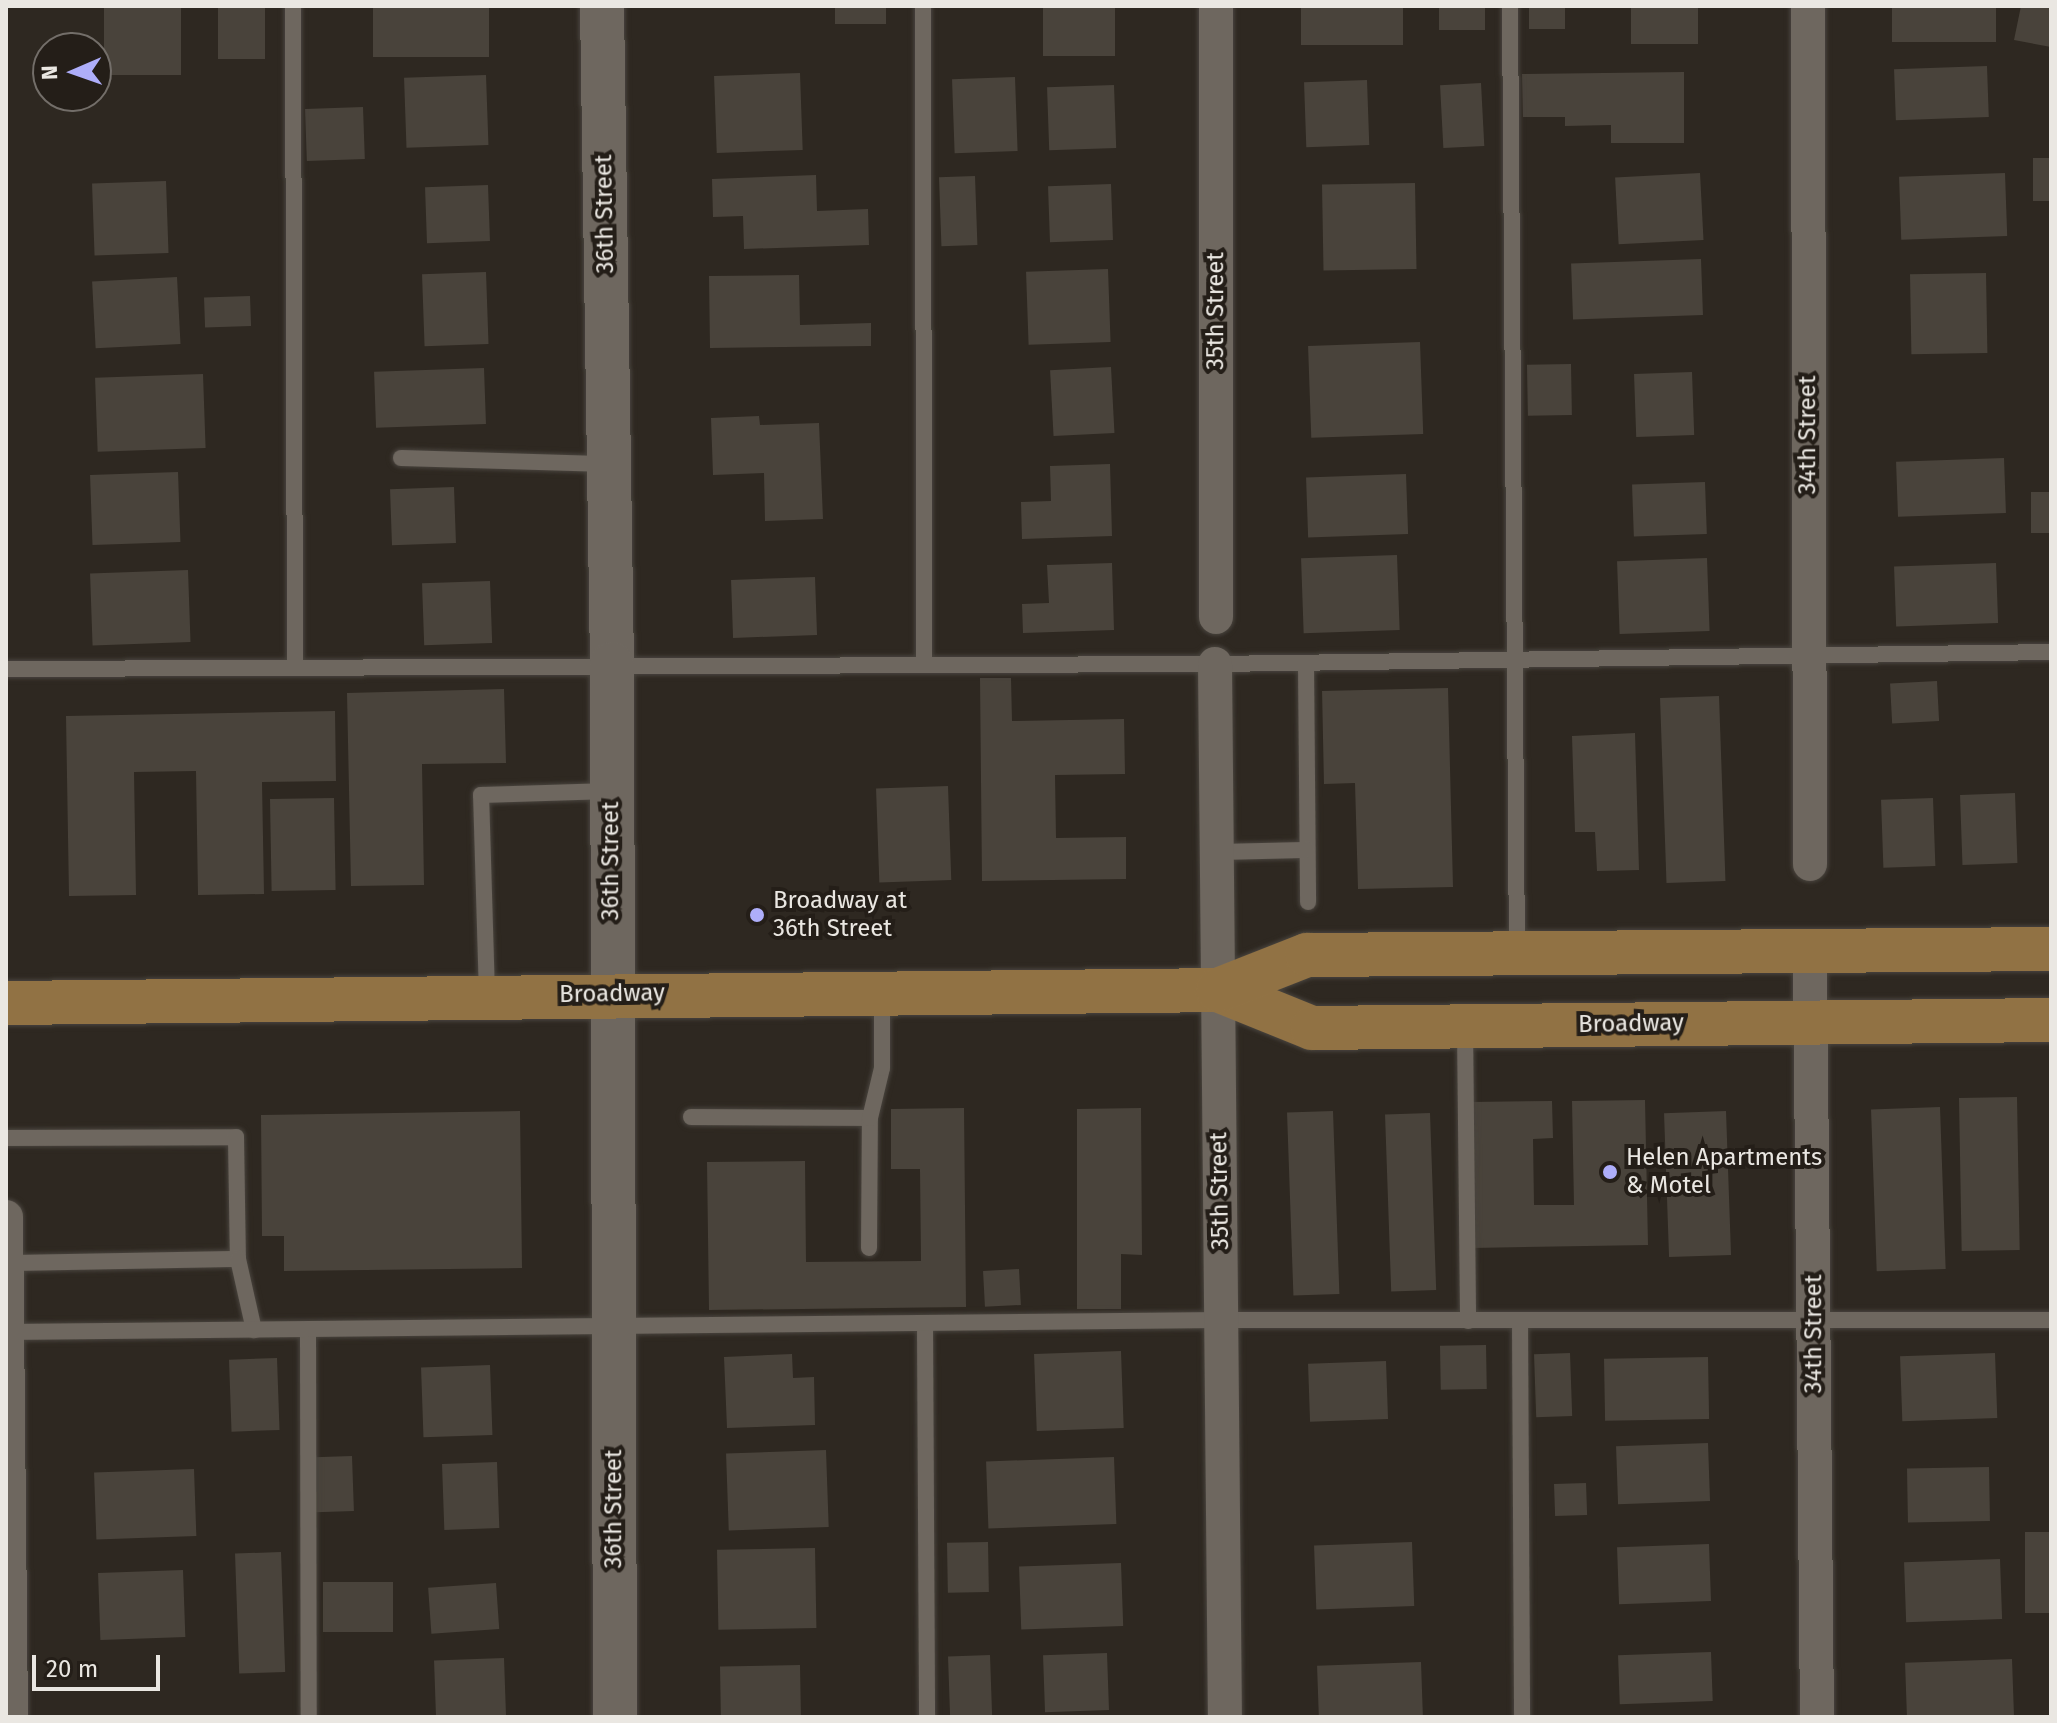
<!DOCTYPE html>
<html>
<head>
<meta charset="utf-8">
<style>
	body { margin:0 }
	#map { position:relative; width:2057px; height:1723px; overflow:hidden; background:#2e2821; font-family:"Fira Sans",sans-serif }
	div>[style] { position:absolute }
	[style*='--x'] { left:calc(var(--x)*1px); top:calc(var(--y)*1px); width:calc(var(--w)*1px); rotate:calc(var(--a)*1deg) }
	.building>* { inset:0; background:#49433b; transform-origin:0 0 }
	.roads { filter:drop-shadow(0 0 2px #49443e) drop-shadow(0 0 2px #49443e) }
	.lane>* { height:16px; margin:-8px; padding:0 8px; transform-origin:8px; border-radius:8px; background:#6e675f }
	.street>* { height:34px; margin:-17px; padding:0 17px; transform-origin:17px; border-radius:17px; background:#6e675f }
	.secondary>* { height:44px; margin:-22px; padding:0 22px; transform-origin:22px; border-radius:22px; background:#6e675f }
	.primary>* { height:44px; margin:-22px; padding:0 22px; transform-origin:22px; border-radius:22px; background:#917244 }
	.dots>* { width:22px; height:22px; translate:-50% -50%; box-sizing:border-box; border:4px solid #241e18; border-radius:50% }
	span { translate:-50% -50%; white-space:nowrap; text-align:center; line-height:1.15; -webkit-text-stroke:8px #241e18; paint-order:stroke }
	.street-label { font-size:24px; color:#eae7e2 }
	.poi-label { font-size:24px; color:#eae7e2 }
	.left { translate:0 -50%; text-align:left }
	.frame { position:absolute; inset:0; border:8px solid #eae7e2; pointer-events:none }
	.north { position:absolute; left:32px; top:32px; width:80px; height:80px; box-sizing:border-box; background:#241e18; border:2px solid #736e69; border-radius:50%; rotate:268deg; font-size:22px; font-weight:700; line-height:32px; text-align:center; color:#eae7e2 }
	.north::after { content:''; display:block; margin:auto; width:28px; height:36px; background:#aeaefa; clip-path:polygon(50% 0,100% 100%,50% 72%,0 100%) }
	.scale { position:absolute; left:32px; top:1655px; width:128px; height:36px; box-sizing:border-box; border:4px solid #eae7e2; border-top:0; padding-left:10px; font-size:24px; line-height:28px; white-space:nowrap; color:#eae7e2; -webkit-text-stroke:6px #241e18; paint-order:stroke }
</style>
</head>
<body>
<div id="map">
	<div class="building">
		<i style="left:104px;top:6px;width:77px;height:69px"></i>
		<i style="left:218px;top:6px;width:47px;height:53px"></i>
		<i style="left:373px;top:6px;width:116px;height:51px"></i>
		<i style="left:835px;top:6px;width:51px;height:18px"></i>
		<i style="left:1043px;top:6px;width:72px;height:50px"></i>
		<i style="left:1301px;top:6px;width:102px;height:39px"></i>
		<i style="left:1439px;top:6px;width:46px;height:24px"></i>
		<i style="left:1529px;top:6px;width:36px;height:23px"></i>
		<i style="left:1631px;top:6px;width:67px;height:38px"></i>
		<i style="left:1892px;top:6px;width:104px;height:36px"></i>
		<i style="clip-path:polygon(2021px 6px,2051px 6px,2051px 47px,2014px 40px)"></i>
		<i style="left:1987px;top:66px;width:51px;height:93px;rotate:88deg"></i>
		<i style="clip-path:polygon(1684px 72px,1684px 143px,1611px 143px,1611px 125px,1565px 126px,1565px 117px,1523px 117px,1522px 74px)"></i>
		<i style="left:800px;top:73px;width:77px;height:86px;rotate:88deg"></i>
		<i style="left:486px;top:75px;width:70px;height:82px;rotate:88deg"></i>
		<i style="left:1015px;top:77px;width:74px;height:63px;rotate:88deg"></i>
		<i style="left:1367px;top:80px;width:65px;height:63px;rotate:88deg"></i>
		<i style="left:1481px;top:83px;width:63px;height:41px;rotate:87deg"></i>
		<i style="left:1114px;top:85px;width:63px;height:67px;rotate:88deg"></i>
		<i style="left:363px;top:107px;width:52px;height:58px;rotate:88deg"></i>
		<i style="left:2033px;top:158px;width:18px;height:43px"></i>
		<i style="left:1700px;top:173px;width:67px;height:85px;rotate:87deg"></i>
		<i style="left:2005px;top:173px;width:63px;height:106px;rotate:88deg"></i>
		<i style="clip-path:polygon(816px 175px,817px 211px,868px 209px,869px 245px,744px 249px,743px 216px,713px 217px,712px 179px)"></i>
		<i style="left:975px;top:176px;width:69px;height:36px;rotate:88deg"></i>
		<i style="left:166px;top:181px;width:72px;height:74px;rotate:88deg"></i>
		<i style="left:1415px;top:183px;width:86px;height:93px;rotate:89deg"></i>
		<i style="left:1111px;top:184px;width:56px;height:63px;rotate:88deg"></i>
		<i style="left:488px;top:185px;width:56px;height:63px;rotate:88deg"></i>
		<i style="left:1701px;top:259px;width:56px;height:130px;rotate:88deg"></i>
		<i style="left:1108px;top:269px;width:73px;height:82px;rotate:88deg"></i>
		<i style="left:486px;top:272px;width:72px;height:64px;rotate:88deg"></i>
		<i style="left:1986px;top:273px;width:80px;height:76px;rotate:89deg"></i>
		<i style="clip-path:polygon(799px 275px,800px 325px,871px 323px,871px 346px,710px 348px,709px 276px)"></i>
		<i style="left:177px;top:277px;width:67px;height:85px;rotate:87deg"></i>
		<i style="left:250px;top:296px;width:30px;height:46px;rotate:88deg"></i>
		<i style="left:1420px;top:342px;width:92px;height:112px;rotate:88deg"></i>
		<i style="left:1571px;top:364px;width:51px;height:44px;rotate:89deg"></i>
		<i style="left:1111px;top:367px;width:66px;height:61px;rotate:87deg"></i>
		<i style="left:484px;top:368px;width:56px;height:110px;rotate:88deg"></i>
		<i style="left:1692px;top:372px;width:63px;height:58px;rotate:88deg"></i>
		<i style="left:203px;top:374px;width:74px;height:108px;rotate:88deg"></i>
		<i style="clip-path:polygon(759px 416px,760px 425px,819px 423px,823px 519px,765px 521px,764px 473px,713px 475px,711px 418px)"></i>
		<i style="left:2004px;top:458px;width:55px;height:108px;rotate:88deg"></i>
		<i style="clip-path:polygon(1110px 464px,1112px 536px,1022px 539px,1021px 502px,1051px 501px,1050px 466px)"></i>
		<i style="left:178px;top:472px;width:70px;height:88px;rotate:88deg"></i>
		<i style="left:1406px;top:474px;width:60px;height:100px;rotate:88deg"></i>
		<i style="left:1705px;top:482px;width:52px;height:73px;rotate:88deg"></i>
		<i style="left:454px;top:487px;width:56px;height:64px;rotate:88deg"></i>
		<i style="left:2031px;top:492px;width:20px;height:41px"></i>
		<i style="left:1397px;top:555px;width:75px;height:96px;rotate:88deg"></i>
		<i style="left:1707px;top:558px;width:73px;height:90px;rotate:88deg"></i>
		<i style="clip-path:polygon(1112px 563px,1114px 630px,1023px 633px,1022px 604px,1049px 603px,1047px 565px)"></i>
		<i style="left:1996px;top:563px;width:60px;height:102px;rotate:88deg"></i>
		<i style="left:188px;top:570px;width:72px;height:98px;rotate:88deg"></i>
		<i style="left:815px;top:577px;width:58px;height:84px;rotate:88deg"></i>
		<i style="left:490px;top:581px;width:62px;height:68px;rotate:88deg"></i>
		<i style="clip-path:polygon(980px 678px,1011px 678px,1012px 721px,1124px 719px,1125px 774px,1055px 775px,1056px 838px,1126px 837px,1126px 879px,982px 881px)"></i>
		<i style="left:1937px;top:681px;width:40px;height:47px;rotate:87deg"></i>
		<i style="clip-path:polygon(1448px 688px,1453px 887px,1358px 889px,1355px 783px,1324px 784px,1322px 691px)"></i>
		<i style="clip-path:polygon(504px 689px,506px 763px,422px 764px,424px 885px,351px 886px,347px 693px)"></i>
		<i style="left:1719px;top:696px;width:185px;height:59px;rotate:88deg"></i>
		<i style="clip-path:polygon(335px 711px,336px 781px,262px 782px,264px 894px,198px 895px,196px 771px,134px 772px,136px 895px,69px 896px,66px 716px)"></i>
		<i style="clip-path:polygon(1635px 733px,1639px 870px,1597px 871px,1595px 832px,1575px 832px,1572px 736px)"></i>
		<i style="left:948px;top:786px;width:94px;height:72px;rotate:88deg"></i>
		<i style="left:2015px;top:793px;width:70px;height:55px;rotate:88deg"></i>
		<i style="left:334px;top:798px;width:92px;height:64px;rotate:89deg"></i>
		<i style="left:1933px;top:798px;width:68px;height:52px;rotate:88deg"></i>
		<i style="left:2017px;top:1097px;width:153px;height:58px;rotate:89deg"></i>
		<i style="clip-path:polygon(1645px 1100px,1648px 1245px,1472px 1248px,1470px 1102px,1552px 1101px,1553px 1138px,1533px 1139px,1534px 1205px,1574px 1205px,1572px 1101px)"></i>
		<i style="left:1940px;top:1107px;width:162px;height:69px;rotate:88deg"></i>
		<i style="clip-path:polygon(964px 1108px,966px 1307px,709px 1310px,707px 1162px,805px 1161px,806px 1262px,921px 1261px,920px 1169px,891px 1169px,891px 1109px)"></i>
		<i style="clip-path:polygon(1141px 1108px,1142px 1255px,1121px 1254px,1121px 1309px,1077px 1309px,1077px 1109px)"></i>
		<i style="clip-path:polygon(520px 1111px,522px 1268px,284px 1271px,284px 1236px,262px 1236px,261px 1115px)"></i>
		<i style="left:1333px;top:1111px;width:183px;height:46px;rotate:88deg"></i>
		<i style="left:1726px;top:1111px;width:144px;height:62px;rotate:88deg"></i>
		<i style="left:1430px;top:1113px;width:177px;height:45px;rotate:88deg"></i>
		<i style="left:1019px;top:1269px;width:36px;height:36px;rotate:87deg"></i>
		<i style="left:1486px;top:1345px;width:44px;height:46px;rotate:89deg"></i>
		<i style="left:1121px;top:1351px;width:77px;height:87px;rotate:88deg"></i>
		<i style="left:1570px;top:1353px;width:63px;height:36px;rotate:88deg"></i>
		<i style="left:1995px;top:1353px;width:65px;height:95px;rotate:88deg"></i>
		<i style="clip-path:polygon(792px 1354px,793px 1378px,814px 1377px,815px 1425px,727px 1428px,724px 1357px)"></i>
		<i style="left:1708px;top:1357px;width:62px;height:104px;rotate:89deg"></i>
		<i style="left:277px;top:1358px;width:72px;height:48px;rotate:88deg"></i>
		<i style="left:1386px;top:1361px;width:58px;height:78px;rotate:88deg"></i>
		<i style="left:490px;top:1365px;width:70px;height:69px;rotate:88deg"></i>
		<i style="left:1708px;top:1443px;width:58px;height:92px;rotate:88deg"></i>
		<i style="left:826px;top:1450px;width:77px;height:100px;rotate:88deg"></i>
		<i style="left:352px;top:1456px;width:55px;height:38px;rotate:88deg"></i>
		<i style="left:1114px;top:1457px;width:67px;height:128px;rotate:88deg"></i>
		<i style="left:497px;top:1462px;width:66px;height:55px;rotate:88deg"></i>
		<i style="left:1989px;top:1467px;width:54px;height:82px;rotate:89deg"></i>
		<i style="left:194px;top:1469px;width:67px;height:100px;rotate:88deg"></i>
		<i style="left:1586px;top:1483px;width:32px;height:32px;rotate:88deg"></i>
		<i style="left:2051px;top:1532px;width:81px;height:26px;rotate:90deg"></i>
		<i style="left:988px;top:1542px;width:50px;height:41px;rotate:89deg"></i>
		<i style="left:1412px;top:1542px;width:64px;height:98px;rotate:88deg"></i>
		<i style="left:1709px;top:1544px;width:57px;height:92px;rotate:88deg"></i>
		<i style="left:815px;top:1548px;width:80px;height:98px;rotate:89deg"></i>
		<i style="left:281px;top:1552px;width:120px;height:46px;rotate:88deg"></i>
		<i style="left:2000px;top:1559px;width:60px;height:96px;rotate:88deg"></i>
		<i style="left:1121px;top:1563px;width:63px;height:102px;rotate:88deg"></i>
		<i style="left:183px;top:1570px;width:67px;height:85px;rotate:88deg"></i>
		<i style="left:393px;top:1582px;width:50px;height:70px;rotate:90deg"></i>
		<i style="left:496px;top:1583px;width:46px;height:68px;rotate:86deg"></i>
		<i style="left:1711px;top:1652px;width:49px;height:93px;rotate:88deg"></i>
		<i style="left:1107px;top:1653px;width:57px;height:64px;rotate:88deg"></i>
		<i style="left:990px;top:1655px;width:62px;height:42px;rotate:88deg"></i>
		<i style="left:504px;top:1658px;width:59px;height:70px;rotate:88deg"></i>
		<i style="left:2012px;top:1659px;width:56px;height:107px;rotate:88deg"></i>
		<i style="left:1421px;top:1662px;width:55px;height:104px;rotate:88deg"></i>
		<i style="left:800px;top:1665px;width:52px;height:80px;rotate:89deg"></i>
	</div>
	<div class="roads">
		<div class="lane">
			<i style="--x:293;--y:6;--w:661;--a:89.83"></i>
			<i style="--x:923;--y:6;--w:658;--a:89.91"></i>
			<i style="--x:1510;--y:6;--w:946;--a:89.58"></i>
			<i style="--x:401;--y:458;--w:207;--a:1.7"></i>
			<i style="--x:1306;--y:663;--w:239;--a:89.5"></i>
			<i style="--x:6;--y:669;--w:1209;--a:-0.24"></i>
			<i style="--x:1215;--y:664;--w:836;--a:-0.82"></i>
			<i style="--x:1217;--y:852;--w:90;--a:-1.3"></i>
			<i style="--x:487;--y:995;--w:200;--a:-91.7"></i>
			<i style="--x:481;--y:795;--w:129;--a:-1.8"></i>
			<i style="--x:1465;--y:1026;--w:295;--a:89.4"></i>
			<i style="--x:691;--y:1117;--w:179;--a:0.3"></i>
			<i style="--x:6;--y:1138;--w:230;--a:-0.2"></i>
			<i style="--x:236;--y:1137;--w:122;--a:89.1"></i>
			<i style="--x:238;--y:1259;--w:231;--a:179"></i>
			<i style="--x:869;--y:1248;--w:130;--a:-89.6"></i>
			<i style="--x:870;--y:1118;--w:51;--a:-76.5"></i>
			<i style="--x:882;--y:1068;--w:73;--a:-90"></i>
			<i style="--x:238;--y:1259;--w:73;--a:77.3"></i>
			<i style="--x:1520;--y:1321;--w:396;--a:89.7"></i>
			<i style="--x:925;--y:1323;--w:394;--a:89.7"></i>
			<i style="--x:308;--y:1329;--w:388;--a:89.9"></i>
			<i style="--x:6;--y:1332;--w:1215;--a:-0.57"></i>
			<i style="--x:1221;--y:1320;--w:830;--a:0"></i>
		</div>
		<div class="street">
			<i style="--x:1808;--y:6;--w:858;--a:89.87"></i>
			<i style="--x:1216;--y:617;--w:611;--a:-90"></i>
			<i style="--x:1215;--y:664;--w:1053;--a:89.46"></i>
			<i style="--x:1810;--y:952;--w:765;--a:89.48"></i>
			<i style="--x:6;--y:1217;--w:500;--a:89.43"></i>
		</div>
		<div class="secondary">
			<i style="--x:602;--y:6;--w:658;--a:89.13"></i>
			<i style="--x:612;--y:664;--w:1053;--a:89.84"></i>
		</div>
		<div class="primary">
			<i style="--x:1218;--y:990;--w:101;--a:22"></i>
			<i style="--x:1312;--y:1028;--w:739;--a:-0.62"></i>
			<i style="--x:6;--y:1003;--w:1212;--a:-0.61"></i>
			<i style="--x:1218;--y:990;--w:96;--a:-21.5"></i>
			<i style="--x:1307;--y:955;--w:744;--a:-0.46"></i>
		</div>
	</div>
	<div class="dots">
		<i style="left:757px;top:915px;background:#aeaefa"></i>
		<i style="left:1610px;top:1172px;background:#aeaefa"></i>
	</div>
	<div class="street-label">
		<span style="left:605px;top:214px;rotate:-91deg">36th Street</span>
		<span style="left:1216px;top:311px;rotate:-90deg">35th Street</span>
		<span style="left:1808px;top:435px;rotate:-90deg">34th Street</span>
		<span style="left:611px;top:861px;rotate:-90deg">36th Street</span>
		<span style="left:612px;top:994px;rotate:-1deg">Broadway</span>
		<span style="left:1631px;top:1024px;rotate:-1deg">Broadway</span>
		<span style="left:1220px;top:1191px;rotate:-91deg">35th Street</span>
		<span style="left:1814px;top:1334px;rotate:-90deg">34th Street</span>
		<span style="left:614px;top:1509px;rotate:-90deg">36th Street</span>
	</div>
	<div class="poi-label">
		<span class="left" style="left:773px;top:915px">Broadway at<br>36th Street</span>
		<span class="left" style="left:1626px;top:1172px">Helen Apartments<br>&amp; Motel</span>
	</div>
	<div class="frame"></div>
	<div class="north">N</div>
	<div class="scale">20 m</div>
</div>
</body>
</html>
